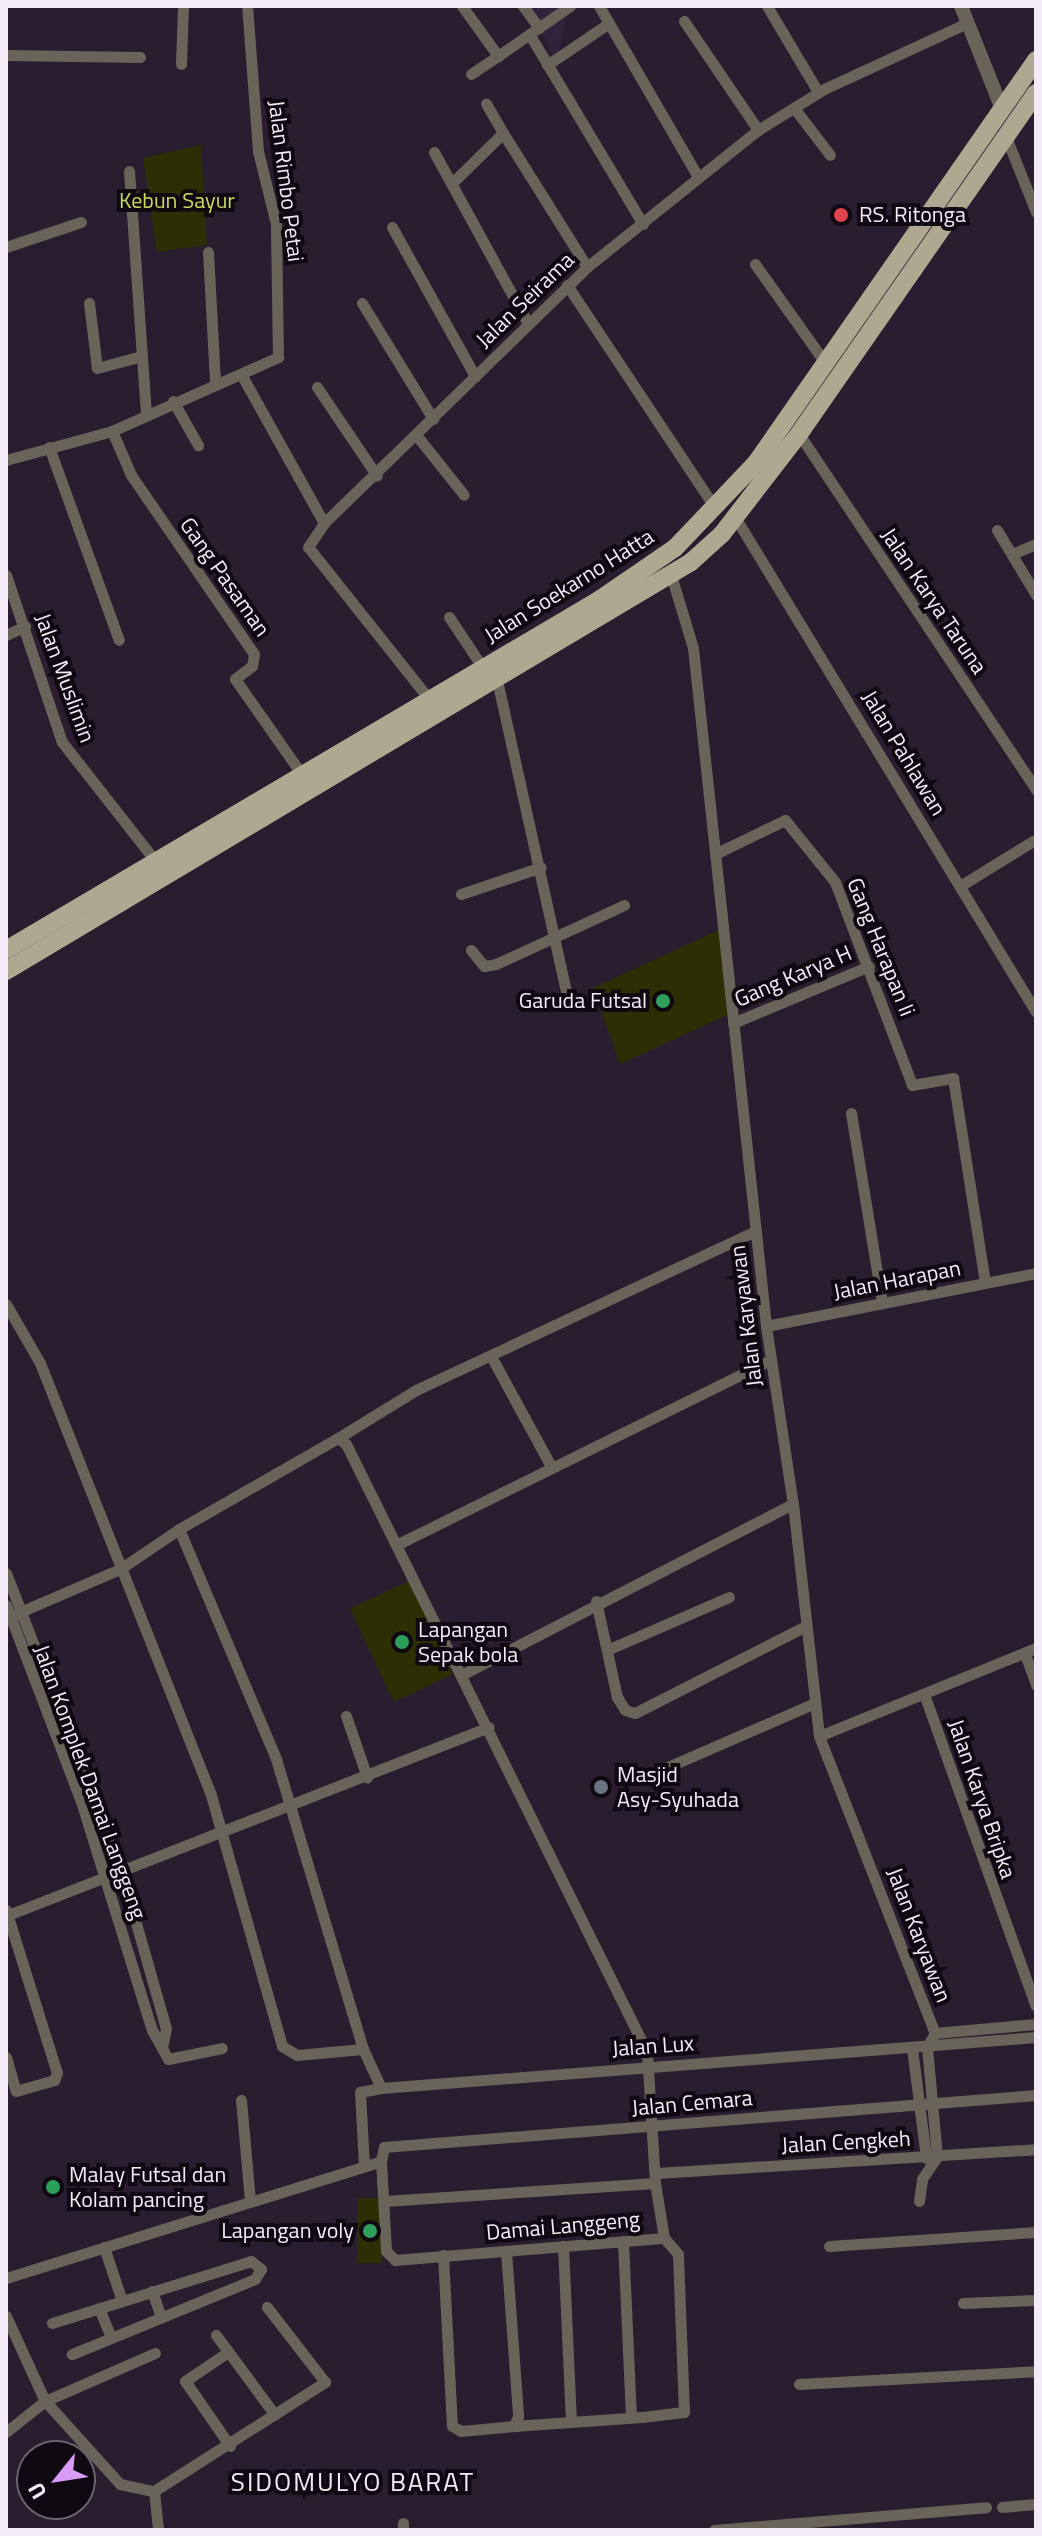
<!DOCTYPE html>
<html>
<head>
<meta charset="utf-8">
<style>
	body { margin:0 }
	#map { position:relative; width:1042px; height:2536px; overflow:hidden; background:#291d2f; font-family:"Titillium Web",sans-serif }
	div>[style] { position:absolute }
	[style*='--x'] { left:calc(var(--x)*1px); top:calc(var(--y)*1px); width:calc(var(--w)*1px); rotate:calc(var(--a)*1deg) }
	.built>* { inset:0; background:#32223b }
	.green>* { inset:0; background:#2b2f03; transform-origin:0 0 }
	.minor>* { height:11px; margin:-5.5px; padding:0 5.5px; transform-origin:5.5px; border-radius:5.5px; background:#686459 }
	.tertiary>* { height:14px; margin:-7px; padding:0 7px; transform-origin:7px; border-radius:7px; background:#686459 }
	.primary>* { height:18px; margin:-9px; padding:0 9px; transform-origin:9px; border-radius:9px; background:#afa790 }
	.dots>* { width:22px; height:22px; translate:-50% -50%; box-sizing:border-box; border:4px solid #0f0912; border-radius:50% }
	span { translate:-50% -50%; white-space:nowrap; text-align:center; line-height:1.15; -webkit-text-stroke:8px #0f0912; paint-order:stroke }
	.street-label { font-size:22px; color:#f3ebf8 }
	.park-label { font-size:22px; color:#ccdb5f }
	.poi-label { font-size:22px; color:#f3ebf8 }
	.left { translate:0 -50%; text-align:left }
	.right { translate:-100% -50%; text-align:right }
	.quarter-label { font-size:26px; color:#f3ebf8; letter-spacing:2px }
	.frame { position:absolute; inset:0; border:8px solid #f3ebf8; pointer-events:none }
	.north { position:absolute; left:16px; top:2440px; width:80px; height:80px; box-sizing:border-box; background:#0f0912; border:2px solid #6a636e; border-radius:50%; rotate:240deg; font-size:22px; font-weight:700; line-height:32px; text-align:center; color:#f3ebf8 }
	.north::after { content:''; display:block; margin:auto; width:28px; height:36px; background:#d89bf8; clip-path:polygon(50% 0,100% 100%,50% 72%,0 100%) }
</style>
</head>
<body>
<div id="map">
	<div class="built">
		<i style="clip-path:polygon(527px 6px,568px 6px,557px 61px)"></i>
	</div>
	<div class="green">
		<i style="clip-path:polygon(201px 145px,207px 245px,157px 252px,143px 158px)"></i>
		<i style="clip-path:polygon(719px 930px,729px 1014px,620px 1064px,593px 988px)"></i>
		<i style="left:409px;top:1581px;width:103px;height:65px;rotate:65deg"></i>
		<i style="left:357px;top:2198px;width:24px;height:65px"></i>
	</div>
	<div class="minor">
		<i style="--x:462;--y:6;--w:62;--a:54.2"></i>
		<i style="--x:498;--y:56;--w:88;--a:-34.8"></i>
		<i style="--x:523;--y:6;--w:27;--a:54"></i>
		<i style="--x:599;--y:6;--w:198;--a:59.9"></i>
		<i style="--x:767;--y:6;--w:100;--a:59.3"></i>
		<i style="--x:684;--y:21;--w:132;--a:55.8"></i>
		<i style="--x:531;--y:37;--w:218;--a:59.1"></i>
		<i style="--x:6;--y:55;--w:134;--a:0.9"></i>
		<i style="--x:181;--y:64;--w:58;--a:-88"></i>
		<i style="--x:547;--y:65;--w:75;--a:-34.1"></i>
		<i style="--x:471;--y:74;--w:32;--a:-34"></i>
		<i style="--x:794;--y:108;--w:59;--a:52.5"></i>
		<i style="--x:503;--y:133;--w:158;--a:57.9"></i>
		<i style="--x:1006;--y:137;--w:81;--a:68.2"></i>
		<i style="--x:434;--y:152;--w:194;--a:61.3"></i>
		<i style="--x:129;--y:171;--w:242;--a:86"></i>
		<i style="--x:453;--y:182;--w:70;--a:-44.4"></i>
		<i style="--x:503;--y:133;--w:34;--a:-120"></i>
		<i style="--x:392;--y:227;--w:171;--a:60.9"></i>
		<i style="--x:6;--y:247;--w:79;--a:-18.4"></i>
		<i style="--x:208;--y:252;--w:131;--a:86.9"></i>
		<i style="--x:755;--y:264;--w:123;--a:54.6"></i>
		<i style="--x:567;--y:285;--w:268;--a:56.4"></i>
		<i style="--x:89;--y:303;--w:65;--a:83"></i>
		<i style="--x:97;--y:368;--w:42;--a:-15"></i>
		<i style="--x:362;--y:303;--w:136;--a:58.5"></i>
		<i style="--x:241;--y:374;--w:171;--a:60.9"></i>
		<i style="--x:317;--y:387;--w:107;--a:56"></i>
		<i style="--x:173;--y:401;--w:51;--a:60.4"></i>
		<i style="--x:112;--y:431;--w:48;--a:66.6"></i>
		<i style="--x:131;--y:475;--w:217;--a:55.5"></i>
		<i style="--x:254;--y:654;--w:12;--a:99"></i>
		<i style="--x:252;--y:666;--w:21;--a:143"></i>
		<i style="--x:235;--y:679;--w:118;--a:55"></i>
		<i style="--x:799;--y:434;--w:428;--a:56.3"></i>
		<i style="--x:417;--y:436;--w:75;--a:51.5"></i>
		<i style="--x:49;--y:447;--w:205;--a:70.1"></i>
		<i style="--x:6;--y:460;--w:110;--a:-15.3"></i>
		<i style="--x:112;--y:431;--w:182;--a:-24"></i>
		<i style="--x:278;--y:357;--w:133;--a:-90.9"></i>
		<i style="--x:276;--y:224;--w:75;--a:-103.9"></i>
		<i style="--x:258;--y:151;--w:145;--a:-94.3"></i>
		<i style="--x:735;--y:517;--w:579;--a:58.7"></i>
		<i style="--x:997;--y:530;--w:76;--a:59"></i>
		<i style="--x:1012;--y:554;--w:26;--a:-23"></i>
		<i style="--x:6;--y:575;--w:176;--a:71.5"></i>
		<i style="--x:62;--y:742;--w:154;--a:51.9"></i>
		<i style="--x:671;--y:575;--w:76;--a:73.2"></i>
		<i style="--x:693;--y:648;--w:682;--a:83.85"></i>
		<i style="--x:766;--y:1326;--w:180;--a:81.4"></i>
		<i style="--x:793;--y:1504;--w:233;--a:83.6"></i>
		<i style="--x:819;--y:1736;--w:319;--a:68.7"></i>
		<i style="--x:935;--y:2033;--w:16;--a:120"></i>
		<i style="--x:449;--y:617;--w:61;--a:56.3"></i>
		<i style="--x:6;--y:635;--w:21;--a:-25"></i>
		<i style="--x:497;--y:680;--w:329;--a:77.5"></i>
		<i style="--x:429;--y:699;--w:194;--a:-128.5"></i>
		<i style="--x:308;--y:547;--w:29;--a:-56"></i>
		<i style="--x:324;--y:523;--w:367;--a:-44.2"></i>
		<i style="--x:587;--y:267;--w:219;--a:-38.7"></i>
		<i style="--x:758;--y:130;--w:78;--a:-31.8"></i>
		<i style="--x:824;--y:89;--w:157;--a:-24.8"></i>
		<i style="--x:715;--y:854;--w:78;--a:-25.9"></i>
		<i style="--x:785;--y:820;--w:80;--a:51.1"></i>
		<i style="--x:835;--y:882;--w:217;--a:69.2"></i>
		<i style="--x:912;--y:1085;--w:42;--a:-9.7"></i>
		<i style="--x:953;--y:1078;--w:207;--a:81.1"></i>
		<i style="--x:960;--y:886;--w:86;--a:-31.7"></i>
		<i style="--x:461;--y:894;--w:84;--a:-18.6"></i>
		<i style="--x:471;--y:950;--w:21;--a:51"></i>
		<i style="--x:484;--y:966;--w:12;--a:-9"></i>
		<i style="--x:496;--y:964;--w:141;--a:-24.7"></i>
		<i style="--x:733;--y:1023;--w:147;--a:-22.7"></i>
		<i style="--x:851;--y:1113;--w:193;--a:80.7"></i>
		<i style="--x:6;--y:1304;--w:68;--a:60"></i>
		<i style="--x:40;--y:1363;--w:465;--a:68.4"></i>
		<i style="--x:211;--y:1795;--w:261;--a:74.2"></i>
		<i style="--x:282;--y:2046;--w:17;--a:31"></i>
		<i style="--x:297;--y:2055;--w:66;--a:-5.2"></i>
		<i style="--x:766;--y:1326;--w:275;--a:-11.1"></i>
		<i style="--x:492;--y:1358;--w:125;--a:61.4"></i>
		<i style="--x:338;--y:1438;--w:92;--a:-31.6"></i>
		<i style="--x:416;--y:1390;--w:375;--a:-25.1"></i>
		<i style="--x:179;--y:1529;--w:250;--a:67.1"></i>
		<i style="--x:276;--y:1759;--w:303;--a:73.3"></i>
		<i style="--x:363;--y:2049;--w:43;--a:65.2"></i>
		<i style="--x:381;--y:2088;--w:21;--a:169"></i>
		<i style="--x:360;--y:2092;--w:73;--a:86.9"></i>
		<i style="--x:398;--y:1544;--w:415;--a:-26.3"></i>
		<i style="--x:6;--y:1573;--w:323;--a:68.9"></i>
		<i style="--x:122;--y:1874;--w:160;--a:74.1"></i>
		<i style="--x:166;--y:2028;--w:16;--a:101"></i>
		<i style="--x:596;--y:1601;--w:98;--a:77.7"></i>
		<i style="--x:617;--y:1697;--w:15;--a:58"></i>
		<i style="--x:625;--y:1710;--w:10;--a:17"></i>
		<i style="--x:635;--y:1713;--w:190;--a:-27"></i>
		<i style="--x:6;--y:1605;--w:210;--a:69.1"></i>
		<i style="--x:81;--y:1801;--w:240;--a:72.8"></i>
		<i style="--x:152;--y:2030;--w:33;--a:61"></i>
		<i style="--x:168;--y:2059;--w:55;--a:-11.5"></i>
		<i style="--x:6;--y:1618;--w:124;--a:-23.3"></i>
		<i style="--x:120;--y:1569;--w:71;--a:-34.1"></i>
		<i style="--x:179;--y:1529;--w:183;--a:-29.8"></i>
		<i style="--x:338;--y:1438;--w:10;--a:37"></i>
		<i style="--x:346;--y:1444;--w:678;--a:63.66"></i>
		<i style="--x:647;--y:2052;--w:131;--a:86.5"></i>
		<i style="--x:607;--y:1650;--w:133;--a:-23.5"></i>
		<i style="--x:1025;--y:1654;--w:33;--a:70"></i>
		<i style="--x:463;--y:1674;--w:371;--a:-27.3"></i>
		<i style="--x:924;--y:1694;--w:331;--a:70.3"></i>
		<i style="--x:346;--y:1716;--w:65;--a:71"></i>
		<i style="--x:819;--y:1736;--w:234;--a:-22.1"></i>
		<i style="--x:647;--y:1776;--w:183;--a:-23.5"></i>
		<i style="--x:8;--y:1915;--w:516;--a:-21.35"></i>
		<i style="--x:935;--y:2033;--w:101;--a:-5.1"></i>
		<i style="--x:927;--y:2047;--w:110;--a:84.8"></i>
		<i style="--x:912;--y:2048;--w:111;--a:82.7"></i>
		<i style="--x:6;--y:2057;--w:35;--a:74"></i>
		<i style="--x:16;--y:2091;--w:40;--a:-16"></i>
		<i style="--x:54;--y:2080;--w:8;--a:-67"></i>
		<i style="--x:57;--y:2073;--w:171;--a:-107.4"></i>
		<i style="--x:381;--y:2088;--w:657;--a:-4.45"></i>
		<i style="--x:241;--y:2100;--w:101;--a:84.9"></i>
		<i style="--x:381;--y:2161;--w:90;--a:86.8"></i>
		<i style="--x:386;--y:2251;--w:13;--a:45"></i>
		<i style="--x:395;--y:2260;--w:270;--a:-4.7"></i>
		<i style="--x:664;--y:2238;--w:56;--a:-99.3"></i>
		<i style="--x:655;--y:2183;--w:271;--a:176.2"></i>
		<i style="--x:657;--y:2173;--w:380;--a:-3.6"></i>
		<i style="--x:919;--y:2201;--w:22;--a:-82"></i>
		<i style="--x:922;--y:2179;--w:27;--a:-56"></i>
		<i style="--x:623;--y:2241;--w:176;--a:87.4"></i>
		<i style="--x:563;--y:2246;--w:175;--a:87.4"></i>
		<i style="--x:829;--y:2246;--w:207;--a:-3.9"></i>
		<i style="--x:104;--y:2247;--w:57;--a:71.6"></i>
		<i style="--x:506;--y:2251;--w:165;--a:85.8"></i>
		<i style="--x:518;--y:2416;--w:11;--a:112"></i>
		<i style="--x:514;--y:2426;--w:128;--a:-4"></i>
		<i style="--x:642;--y:2417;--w:42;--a:-6.8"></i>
		<i style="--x:684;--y:2412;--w:158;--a:-92.2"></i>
		<i style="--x:678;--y:2254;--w:21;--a:-131"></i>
		<i style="--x:443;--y:2255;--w:171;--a:87"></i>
		<i style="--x:452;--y:2426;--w:10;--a:29"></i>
		<i style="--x:461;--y:2431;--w:53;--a:-5.4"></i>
		<i style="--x:6;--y:2278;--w:393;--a:-17.3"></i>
		<i style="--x:381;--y:2161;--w:14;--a:-78"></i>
		<i style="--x:384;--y:2147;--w:654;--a:-4.56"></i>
		<i style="--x:152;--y:2291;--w:28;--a:71"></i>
		<i style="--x:963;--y:2303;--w:73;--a:-2.4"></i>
		<i style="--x:99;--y:2308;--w:32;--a:68"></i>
		<i style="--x:6;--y:2316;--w:94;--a:65.4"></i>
		<i style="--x:45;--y:2401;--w:112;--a:47.9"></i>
		<i style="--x:120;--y:2484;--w:35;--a:12"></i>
		<i style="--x:154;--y:2491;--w:39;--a:84"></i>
		<i style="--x:52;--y:2323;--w:208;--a:-17.3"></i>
		<i style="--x:251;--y:2261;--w:13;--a:39"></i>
		<i style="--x:261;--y:2269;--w:12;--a:121"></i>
		<i style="--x:255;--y:2279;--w:198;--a:157.7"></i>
		<i style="--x:216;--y:2335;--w:99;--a:53.6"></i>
		<i style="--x:228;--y:2352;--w:52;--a:146"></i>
		<i style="--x:185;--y:2381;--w:79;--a:55.3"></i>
		<i style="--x:799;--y:2384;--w:237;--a:-3.1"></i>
		<i style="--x:6;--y:2432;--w:50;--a:-38.5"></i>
		<i style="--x:45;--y:2401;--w:120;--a:-23.6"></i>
		<i style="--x:154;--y:2491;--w:203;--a:-32.5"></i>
		<i style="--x:325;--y:2382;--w:95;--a:-127.7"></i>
		<i style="--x:1002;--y:2507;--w:34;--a:-5"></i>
		<i style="--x:403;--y:2523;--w:7;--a:90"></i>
		<i style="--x:714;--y:2530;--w:273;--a:-4.8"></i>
	</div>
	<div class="tertiary">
		<i style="--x:961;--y:6;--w:111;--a:68.3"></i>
	</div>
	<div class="primary">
		<i style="--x:6;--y:950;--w:689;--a:-30.55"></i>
		<i style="--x:599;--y:600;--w:92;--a:-34.4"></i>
		<i style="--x:675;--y:548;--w:117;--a:-46.4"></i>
		<i style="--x:756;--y:463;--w:491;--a:-55.2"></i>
		<i style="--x:6;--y:971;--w:798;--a:-30.84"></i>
		<i style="--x:691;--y:562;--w:42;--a:-42.1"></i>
		<i style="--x:722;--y:534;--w:126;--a:-52.4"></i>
		<i style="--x:799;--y:434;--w:415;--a:-55.2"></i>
	</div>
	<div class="dots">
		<i style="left:841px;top:215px;background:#e0444e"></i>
		<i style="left:663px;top:1001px;background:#2e9e5b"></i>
		<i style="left:402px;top:1642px;background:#2e9e5b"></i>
		<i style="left:601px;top:1787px;background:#6b7280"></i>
		<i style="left:53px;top:2187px;background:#2e9e5b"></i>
		<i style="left:370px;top:2231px;background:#2e9e5b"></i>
	</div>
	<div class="street-label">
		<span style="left:286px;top:181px;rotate:83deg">Jalan Rimbo Petai</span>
		<span style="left:525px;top:300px;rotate:-44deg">Jalan Seirama</span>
		<span style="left:225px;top:577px;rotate:55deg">Gang Pasaman</span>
		<span style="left:569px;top:586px;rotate:-32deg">Jalan Soekarno Hatta</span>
		<span style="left:934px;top:601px;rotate:56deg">Jalan Karya Taruna</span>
		<span style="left:65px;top:678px;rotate:70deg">Jalan Muslimin</span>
		<span style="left:904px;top:753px;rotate:59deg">Jalan Pahlawan</span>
		<span style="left:881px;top:947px;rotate:68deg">Gang Harapan Ii</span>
		<span style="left:793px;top:976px;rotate:-23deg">Gang Karya H</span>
		<span style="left:897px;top:1280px;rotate:-11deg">Jalan Harapan</span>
		<span style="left:746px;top:1316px;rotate:-97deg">Jalan Karyawan</span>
		<span style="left:90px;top:1782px;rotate:70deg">Jalan Komplek Damai Langgeng</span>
		<span style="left:982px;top:1799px;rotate:71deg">Jalan Karya Bripka</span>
		<span style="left:919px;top:1935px;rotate:69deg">Jalan Karyawan</span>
		<span style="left:653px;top:2046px;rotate:-4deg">Jalan Lux</span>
		<span style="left:692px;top:2103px;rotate:-5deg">Jalan Cemara</span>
		<span style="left:846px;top:2142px;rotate:-3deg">Jalan Cengkeh</span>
		<span style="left:563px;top:2226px;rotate:-5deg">Damai Langgeng</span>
	</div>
	<div class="park-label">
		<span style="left:177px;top:201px">Kebun Sayur</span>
	</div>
	<div class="poi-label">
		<span class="left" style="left:859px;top:215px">RS. Ritonga</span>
		<span class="right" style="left:647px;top:1001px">Garuda Futsal</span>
		<span class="left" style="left:418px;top:1642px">Lapangan<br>Sepak bola</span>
		<span class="left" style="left:617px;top:1787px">Masjid<br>Asy-Syuhada</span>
		<span class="left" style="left:69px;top:2187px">Malay Futsal dan<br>Kolam pancing</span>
		<span class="right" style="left:354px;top:2231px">Lapangan voly</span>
	</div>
	<div class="quarter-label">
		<span style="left:353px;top:2482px">SIDOMULYO BARAT</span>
	</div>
	<div class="frame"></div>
	<div class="north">U</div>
</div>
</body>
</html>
